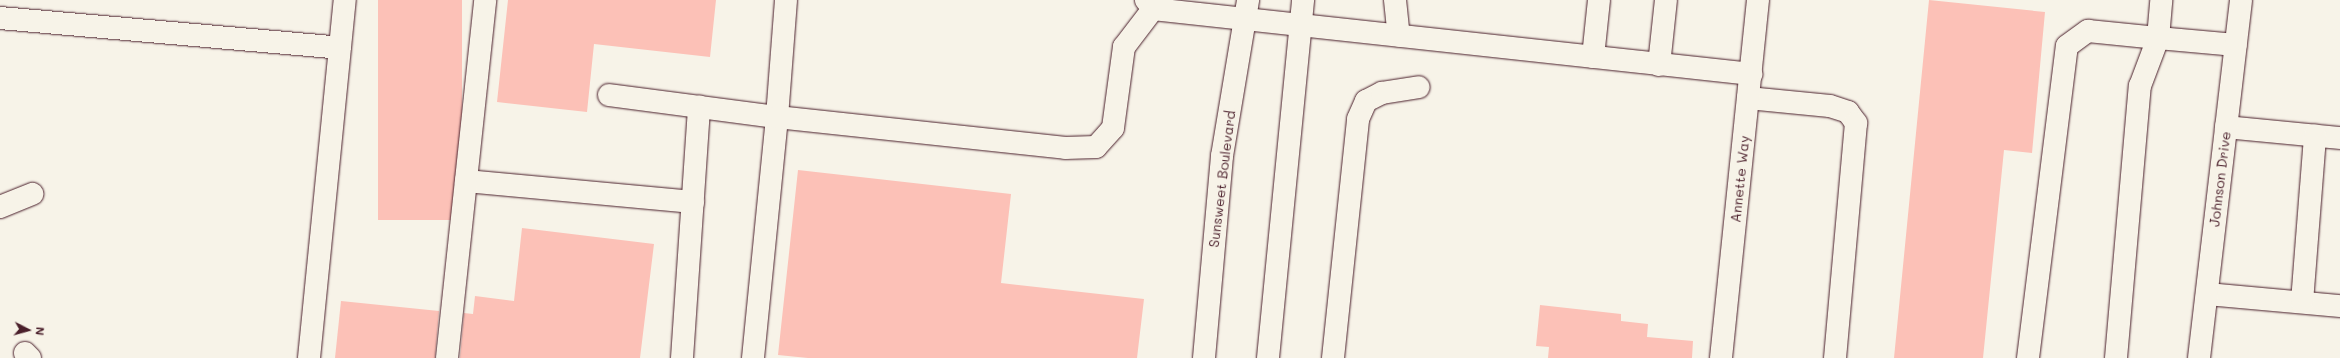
<!DOCTYPE html>
<html>
<head>
<meta charset="utf-8">
<style>
	body { margin:0 }
	#map { position:relative; width:2340px; height:358px; overflow:hidden; background:#f7f3e8; font-family:Mali,sans-serif }
	div>[style] { position:absolute }
	[style*='--x'] { left:calc(var(--x)*1px); top:calc(var(--y)*1px); width:calc(var(--w)*1px); rotate:calc(var(--a)*1deg) }
	.building>* { inset:0; background:#fcc1b7; transform-origin:0 0 }
	.roads { filter:drop-shadow(0 0 1px #4a1f2b) drop-shadow(0 0 1px #4a1f2b) }
	.minor>* { height:22px; margin:-11px; padding:0 11px; transform-origin:11px; border-radius:11px; background:#f7f3e8 }
	span { translate:-50% -50%; white-space:nowrap; text-align:center; line-height:1.15; -webkit-text-stroke:3.5px #f7f3e8; paint-order:stroke }
	.street-label { font-size:14px; color:#4a1f2b }
	.north { position:absolute; left:8px; top:310px; width:40px; height:40px; -webkit-text-stroke:3px #f7f3e8; paint-order:stroke; rotate:96deg; font-size:11px; font-weight:700; line-height:16px; text-align:center; color:#4a1f2b }
	.north::after { content:''; display:block; margin:auto; width:14px; height:18px; background:#4a1f2b; clip-path:polygon(50% 0,100% 100%,50% 72%,0 100%) }
</style>
</head>
<body>
<div id="map">
	<div class="building">
		<i style="left:378px;top:0;width:84px;height:220px"></i>
		<i style="clip-path:polygon(508px 0,716px 0,710px 57px,594px 44px,587px 112px,497px 102px)"></i>
		<i style="clip-path:polygon(1929px 0,2045px 12px,2032px 153px,2004px 150px,1983px 358px,1894px 358px)"></i>
		<i style="clip-path:polygon(798px 170px,1011px 194px,1001px 283px,1144px 299px,1137px 358px,808px 358px,778px 355px)"></i>
		<i style="clip-path:polygon(522px 228px,654px 244px,640px 358px,460px 358px,464px 313px,473px 314px,475px 296px,514px 301px)"></i>
		<i style="clip-path:polygon(341px 301px,439px 311px,435px 358px,335px 358px)"></i>
		<i style="clip-path:polygon(1540px 305px,1621px 314px,1621px 321px,1648px 324px,1647px 337px,1693px 341px,1692px 358px,1548px 358px,1549px 347px,1536px 346px)"></i>
	</div>
	<div class="roads">
		<div class="minor">
			<i style="--x:1146;--y:0;--w:11;--a:52"></i>
			<i style="--x:1153;--y:9;--w:602;--a:6.2"></i>
			<i style="--x:1395;--y:0;--w:36;--a:84"></i>
			<i style="--x:0;--y:18;--w:341;--a:5"></i>
			<i style="--x:1593;--y:57;--w:57;--a:-84"></i>
			<i style="--x:1659;--y:65;--w:65;--a:-83.9"></i>
			<i style="--x:609;--y:95;--w:169;--a:7.5"></i>
			<i style="--x:777;--y:117;--w:117;--a:-85.6"></i>
			<i style="--x:1748;--y:98;--w:82;--a:5.6"></i>
			<i style="--x:1830;--y:106;--w:19;--a:18"></i>
			<i style="--x:1848;--y:112;--w:14;--a:54"></i>
			<i style="--x:1856;--y:123;--w:236;--a:95.1"></i>
			<i style="--x:2226;--y:127;--w:115;--a:5.5"></i>
			<i style="--x:466;--y:181;--w:228;--a:5.3"></i>
			<i style="--x:0;--y:207;--w:35;--a:-22"></i>
			<i style="--x:2207;--y:294;--w:134;--a:5.2"></i>
			<i style="--x:2302;--y:302;--w:167;--a:-85.5"></i>
			<i style="--x:25;--y:353;--w:7;--a:45"></i>
			<i style="--x:309;--y:358;--w:360;--a:-84.3"></i>
			<i style="--x:447;--y:358;--w:360;--a:-83.9"></i>
			<i style="--x:682;--y:358;--w:252;--a:-86.1"></i>
			<i style="--x:753;--y:358;--w:242;--a:-84.3"></i>
			<i style="--x:777;--y:117;--w:290;--a:6.1"></i>
			<i style="--x:1065;--y:148;--w:31;--a:-2"></i>
			<i style="--x:1096;--y:147;--w:25;--a:-48"></i>
			<i style="--x:1113;--y:128;--w:82;--a:-82.3"></i>
			<i style="--x:1124;--y:47;--w:48;--a:-52.7"></i>
			<i style="--x:1204;--y:358;--w:203;--a:-84.9"></i>
			<i style="--x:1222;--y:156;--w:158;--a:-80.5"></i>
			<i style="--x:1268;--y:358;--w:360;--a:-84.4"></i>
			<i style="--x:1333;--y:358;--w:240;--a:-84"></i>
			<i style="--x:1358;--y:119;--w:20;--a:-66"></i>
			<i style="--x:1366;--y:101;--w:18;--a:-27"></i>
			<i style="--x:1382;--y:93;--w:37;--a:-9"></i>
			<i style="--x:1721;--y:358;--w:360;--a:-84.1"></i>
			<i style="--x:2028;--y:358;--w:314;--a:-82.9"></i>
			<i style="--x:2067;--y:46;--w:26;--a:-36"></i>
			<i style="--x:2088;--y:31;--w:70;--a:5.7"></i>
			<i style="--x:2158;--y:38;--w:38;--a:-85"></i>
			<i style="--x:2116;--y:358;--w:273;--a:-85"></i>
			<i style="--x:2140;--y:86;--w:51;--a:-69.4"></i>
			<i style="--x:2158;--y:38;--w:78;--a:5.1"></i>
			<i style="--x:2199;--y:358;--w:360;--a:-83.3"></i>
		</div>
	</div>
	<div class="street-label">
		<span style="left:1222px;top:179px;rotate:-83deg">Sunsweet Boulevard</span>
		<span style="left:1740px;top:179px;rotate:-84deg">Annette Way</span>
		<span style="left:2220px;top:179px;rotate:-83deg">Johnson Drive</span>
	</div>
	<div class="north">N</div>
</div>
</body>
</html>
